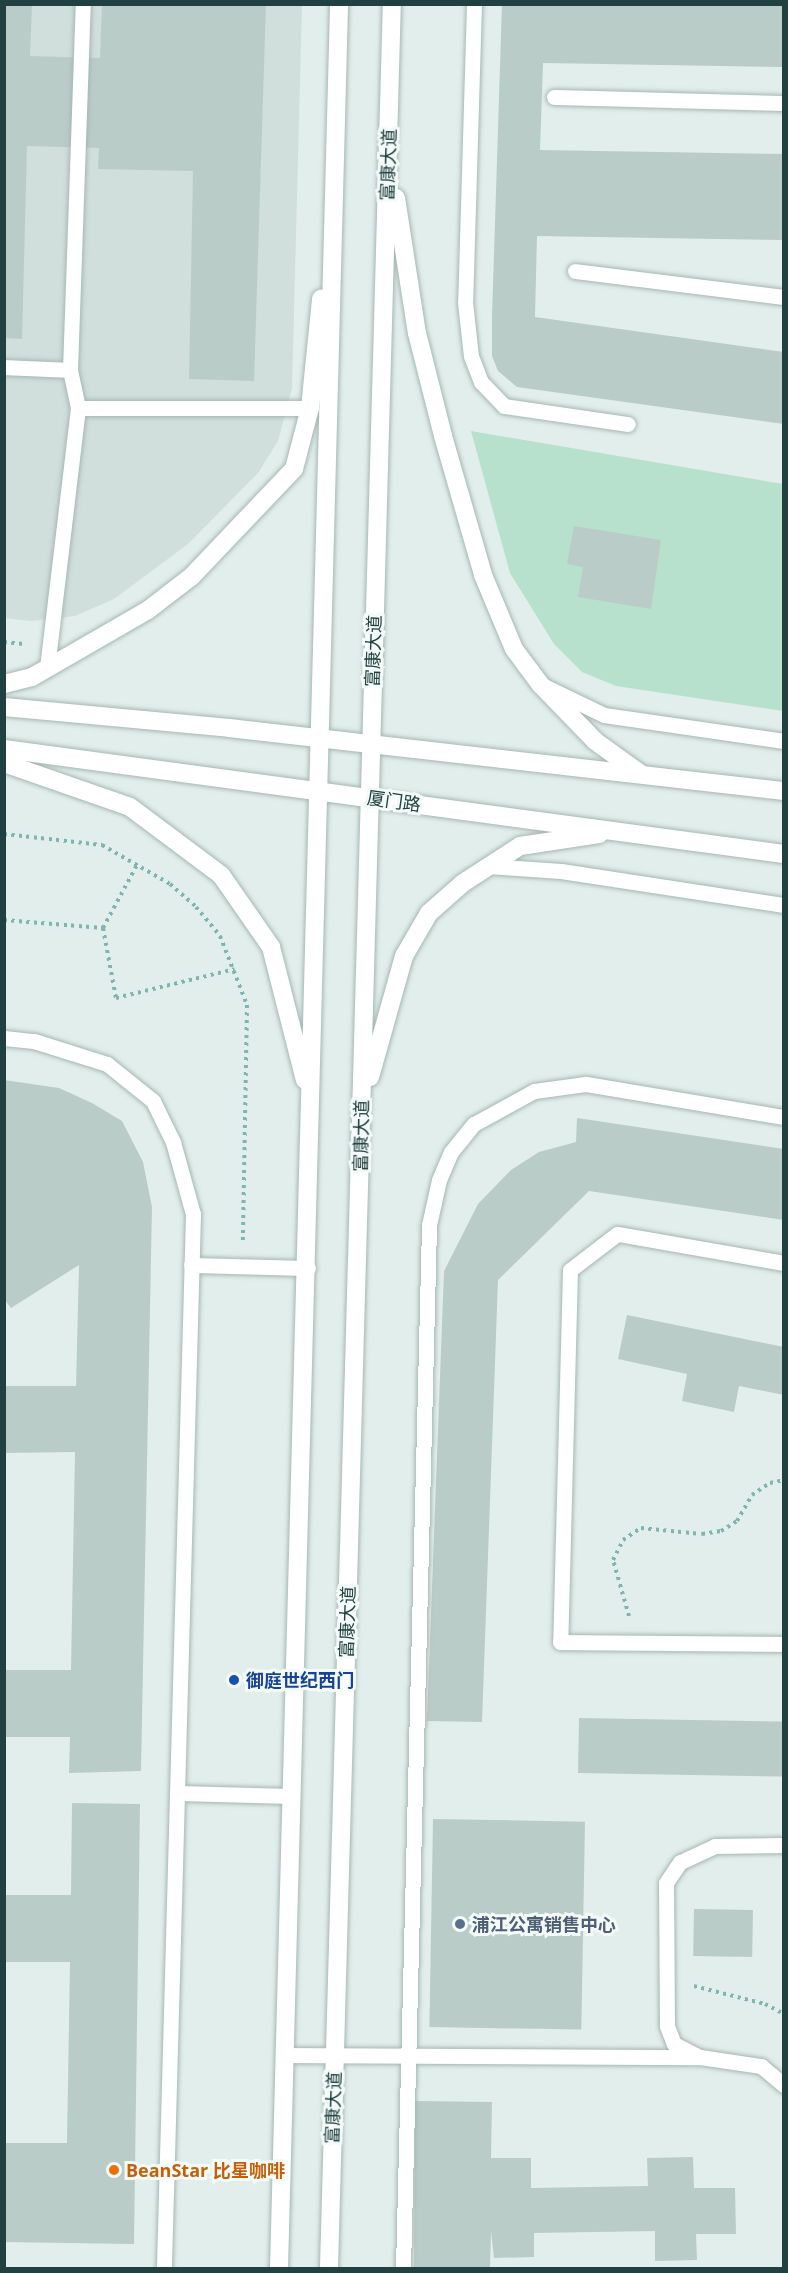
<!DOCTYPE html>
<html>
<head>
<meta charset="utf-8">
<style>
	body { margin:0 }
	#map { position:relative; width:788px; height:2273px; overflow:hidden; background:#e2eeeb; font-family:"Open Sans","Noto Sans SC",sans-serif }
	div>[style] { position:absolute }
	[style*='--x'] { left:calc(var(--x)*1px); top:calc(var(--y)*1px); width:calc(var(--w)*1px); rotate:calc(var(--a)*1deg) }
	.built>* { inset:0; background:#d0dedc }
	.green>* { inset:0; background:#b8e1cd }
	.building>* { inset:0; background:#baccc8; transform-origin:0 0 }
	.path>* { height:4px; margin-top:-2px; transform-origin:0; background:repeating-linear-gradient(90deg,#7fb5b1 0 3px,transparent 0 7.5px) }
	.roads { filter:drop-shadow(0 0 2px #a4b7b4) drop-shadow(0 0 2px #a4b7b4) }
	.lane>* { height:15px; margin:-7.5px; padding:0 7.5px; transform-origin:7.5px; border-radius:7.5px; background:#fff }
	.secondary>* { height:18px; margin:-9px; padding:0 9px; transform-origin:9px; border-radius:9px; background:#fff }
	.dots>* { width:16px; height:16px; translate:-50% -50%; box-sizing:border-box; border:3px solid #f3faf8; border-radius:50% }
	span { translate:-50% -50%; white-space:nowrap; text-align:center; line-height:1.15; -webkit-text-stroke:6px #f3faf8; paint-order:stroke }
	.street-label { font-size:18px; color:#204140 }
	.transit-label { font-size:18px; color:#164399; font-weight:700 }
	.left { translate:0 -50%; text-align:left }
	.service-label { font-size:18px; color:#4e5e75; font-weight:700 }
	.food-label { font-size:18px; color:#c56008; font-weight:700 }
	.frame { position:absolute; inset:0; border:6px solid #204140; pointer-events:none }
</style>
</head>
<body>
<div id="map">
	<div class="built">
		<i style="clip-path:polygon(4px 5px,302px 5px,292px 388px,278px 441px,258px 473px,188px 544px,114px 599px,75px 616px,31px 621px,4px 618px)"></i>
	</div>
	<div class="green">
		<i style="clip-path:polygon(471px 431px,783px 484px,783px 711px,616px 686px,582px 672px,554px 644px,510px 573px)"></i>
	</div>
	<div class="building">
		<i style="clip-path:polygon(4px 4px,32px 4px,30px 56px,100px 58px,102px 4px,266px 4px,254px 381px,189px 379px,193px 171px,98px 169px,99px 148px,27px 146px,22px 339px,4px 338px)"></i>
		<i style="clip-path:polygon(502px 4px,784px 4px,784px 67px,543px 63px,540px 150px,784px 154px,784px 240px,537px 236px,535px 317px,784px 352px,784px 424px,517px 387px,498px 371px,492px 356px,492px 316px)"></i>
		<i style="clip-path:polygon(574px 526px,661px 540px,651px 609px,578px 597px,583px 567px,567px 564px)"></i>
		<i style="clip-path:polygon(4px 1080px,59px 1088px,92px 1103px,122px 1121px,143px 1162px,152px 1207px,141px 1771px,69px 1773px,70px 1737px,4px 1737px,4px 1670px,71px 1670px,75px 1452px,4px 1453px,4px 1386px,76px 1386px,79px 1265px,11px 1308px,4px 1299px)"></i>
		<i style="clip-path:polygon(577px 1118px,784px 1149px,784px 1220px,589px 1191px,498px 1280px,482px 1722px,427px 1721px,444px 1271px,478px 1204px,511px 1170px,539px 1152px,576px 1142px)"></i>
		<i style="clip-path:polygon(627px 1315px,784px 1347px,784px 1395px,739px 1386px,734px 1412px,682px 1401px,687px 1374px,618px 1359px)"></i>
		<i style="left:579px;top:1718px;width:205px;height:55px;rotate:1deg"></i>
		<i style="clip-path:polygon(72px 1803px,140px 1804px,134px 2244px,4px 2242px,4px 2143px,67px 2143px,70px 1962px,4px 1962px,4px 1895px,71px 1895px)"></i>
		<i style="left:433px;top:1819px;width:152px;height:208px;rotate:1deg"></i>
		<i style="left:694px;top:1909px;width:59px;height:47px;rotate:1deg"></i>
		<i style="clip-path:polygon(415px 2101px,492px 2102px,491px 2158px,531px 2158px,531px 2188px,648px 2186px,647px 2158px,693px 2157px,694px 2188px,735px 2188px,736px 2234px,696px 2234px,697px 2260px,655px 2261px,655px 2231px,534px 2233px,534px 2257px,494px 2258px,491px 2231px,490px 2268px,414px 2268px)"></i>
	</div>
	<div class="path">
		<i style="--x:4;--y:642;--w:20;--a:6"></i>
		<i style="--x:4;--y:834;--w:99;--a:6.4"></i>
		<i style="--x:102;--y:845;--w:78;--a:29.8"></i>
		<i style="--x:170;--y:884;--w:35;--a:41"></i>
		<i style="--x:196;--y:907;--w:38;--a:50"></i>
		<i style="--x:220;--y:936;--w:74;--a:68.6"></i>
		<i style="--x:247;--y:1005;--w:237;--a:91"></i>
		<i style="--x:4;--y:920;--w:99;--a:4.6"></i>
		<i style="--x:103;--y:928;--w:74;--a:-61.7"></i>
		<i style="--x:103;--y:928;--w:71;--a:79.5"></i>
		<i style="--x:116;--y:998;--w:122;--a:-13.7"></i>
		<i style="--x:629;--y:1616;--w:58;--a:-105.9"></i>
		<i style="--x:613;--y:1560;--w:22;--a:-63"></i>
		<i style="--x:623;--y:1540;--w:22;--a:-34"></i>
		<i style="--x:641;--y:1528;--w:61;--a:5.6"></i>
		<i style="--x:702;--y:1534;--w:19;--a:-9"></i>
		<i style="--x:721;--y:1531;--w:19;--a:-32"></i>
		<i style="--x:737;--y:1521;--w:30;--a:-60"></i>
		<i style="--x:752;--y:1495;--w:22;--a:-34"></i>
		<i style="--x:770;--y:1483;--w:14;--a:-12"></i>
		<i style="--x:694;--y:1986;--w:73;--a:14.2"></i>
		<i style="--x:765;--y:2004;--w:21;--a:28"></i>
	</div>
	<div class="roads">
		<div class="lane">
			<i style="--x:474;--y:4;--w:298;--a:91.7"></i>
			<i style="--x:465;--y:302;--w:54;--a:83.7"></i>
			<i style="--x:471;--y:356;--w:28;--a:69"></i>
			<i style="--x:481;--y:382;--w:33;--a:46"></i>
			<i style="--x:504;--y:406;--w:125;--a:8.3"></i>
			<i style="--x:554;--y:97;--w:230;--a:1.5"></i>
			<i style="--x:575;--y:271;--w:211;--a:7.1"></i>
			<i style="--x:4;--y:367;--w:66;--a:2.6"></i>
			<i style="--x:70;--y:370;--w:366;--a:-88"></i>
			<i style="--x:70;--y:370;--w:39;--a:78"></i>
			<i style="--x:78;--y:408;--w:232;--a:0"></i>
			<i style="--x:47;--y:668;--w:262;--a:-83.2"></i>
			<i style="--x:546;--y:687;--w:64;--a:25.8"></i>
			<i style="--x:604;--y:715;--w:182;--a:8.2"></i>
			<i style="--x:488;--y:866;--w:73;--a:3.9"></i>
			<i style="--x:561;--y:871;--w:226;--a:8.7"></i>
			<i style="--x:4;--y:1038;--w:30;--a:6"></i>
			<i style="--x:34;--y:1041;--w:77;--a:17.5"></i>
			<i style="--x:107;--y:1064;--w:59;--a:38.8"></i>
			<i style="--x:153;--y:1101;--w:46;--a:64"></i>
			<i style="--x:173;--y:1142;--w:75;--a:74.5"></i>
			<i style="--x:193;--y:1214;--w:1054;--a:91.58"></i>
			<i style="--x:784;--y:1263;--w:169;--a:-170.1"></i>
			<i style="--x:617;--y:1234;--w:59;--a:142.5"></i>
			<i style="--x:570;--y:1270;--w:372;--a:91.5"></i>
			<i style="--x:560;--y:1642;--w:224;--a:0.5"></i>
			<i style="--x:191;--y:1265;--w:117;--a:1.5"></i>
			<i style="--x:177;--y:1793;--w:115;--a:1.5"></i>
			<i style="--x:784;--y:1845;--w:69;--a:179.2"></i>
			<i style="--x:715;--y:1846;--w:38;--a:155"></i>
			<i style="--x:680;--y:1862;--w:25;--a:124"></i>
			<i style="--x:666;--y:1883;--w:143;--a:89.6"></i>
			<i style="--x:667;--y:2026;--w:19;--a:69"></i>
			<i style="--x:674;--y:2044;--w:29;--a:27"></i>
			<i style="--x:700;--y:2057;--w:62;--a:8.4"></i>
			<i style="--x:761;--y:2066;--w:30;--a:40"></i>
			<i style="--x:285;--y:2055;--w:411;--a:0.3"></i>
			<i style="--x:403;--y:2268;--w:1043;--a:-88.57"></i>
			<i style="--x:429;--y:1225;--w:46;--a:-77.5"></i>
			<i style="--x:439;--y:1180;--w:30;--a:-67"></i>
			<i style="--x:451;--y:1152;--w:36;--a:-51"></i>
			<i style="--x:474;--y:1124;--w:68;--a:-28.8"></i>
			<i style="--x:534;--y:1091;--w:52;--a:-7.7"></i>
			<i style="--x:586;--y:1084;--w:201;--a:9.5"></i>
		</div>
		<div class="secondary">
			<i style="--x:396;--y:198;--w:137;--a:81.2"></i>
			<i style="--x:417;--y:333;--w:106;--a:75.8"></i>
			<i style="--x:443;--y:436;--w:145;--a:73.9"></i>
			<i style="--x:483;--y:575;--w:80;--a:67.3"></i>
			<i style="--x:514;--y:649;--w:44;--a:53.4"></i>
			<i style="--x:540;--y:684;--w:79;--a:46"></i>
			<i style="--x:595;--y:741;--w:57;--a:35.7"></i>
			<i style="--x:4;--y:684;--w:29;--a:-14"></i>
			<i style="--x:32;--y:677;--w:134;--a:-30"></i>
			<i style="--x:148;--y:610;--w:56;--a:-37.7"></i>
			<i style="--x:192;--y:576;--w:148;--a:-46.4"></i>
			<i style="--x:294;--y:469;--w:63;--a:-75.3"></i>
			<i style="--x:310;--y:408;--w:110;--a:-84.2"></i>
			<i style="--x:4;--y:707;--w:226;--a:5.3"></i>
			<i style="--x:229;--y:728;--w:559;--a:6.48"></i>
			<i style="--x:4;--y:749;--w:787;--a:7.67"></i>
			<i style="--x:4;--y:763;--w:133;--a:19.2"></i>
			<i style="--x:130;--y:807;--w:114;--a:36.8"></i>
			<i style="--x:221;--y:875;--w:88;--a:55.2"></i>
			<i style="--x:271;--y:947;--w:137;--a:75.7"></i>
			<i style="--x:370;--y:1077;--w:126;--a:-74.3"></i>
			<i style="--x:404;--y:956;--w:50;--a:-59.8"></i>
			<i style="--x:429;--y:913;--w:45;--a:-41.4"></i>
			<i style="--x:463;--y:883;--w:68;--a:-33"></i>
			<i style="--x:520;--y:846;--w:80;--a:-8.6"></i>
			<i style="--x:279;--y:2268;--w:2265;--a:-88.48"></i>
			<i style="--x:329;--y:2268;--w:2265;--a:-88.41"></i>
		</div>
	</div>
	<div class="dots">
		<i style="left:234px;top:1680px;background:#1a4fb4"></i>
		<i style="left:460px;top:1924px;background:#5c6f8a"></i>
		<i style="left:114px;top:2170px;background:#e8710a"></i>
	</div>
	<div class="street-label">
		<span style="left:388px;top:165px;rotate:-88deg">富康大道</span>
		<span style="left:373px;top:651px;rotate:-88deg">富康大道</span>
		<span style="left:394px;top:801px;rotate:8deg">厦门路</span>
		<span style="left:361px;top:1136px;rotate:-89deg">富康大道</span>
		<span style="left:347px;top:1622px;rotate:-88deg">富康大道</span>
		<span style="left:333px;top:2108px;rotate:-88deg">富康大道</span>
	</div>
	<div class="transit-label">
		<span class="left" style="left:246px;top:1680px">御庭世纪西门</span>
	</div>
	<div class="service-label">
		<span class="left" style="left:472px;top:1924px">浦江公寓销售中心</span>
	</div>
	<div class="food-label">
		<span class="left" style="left:126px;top:2170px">BeanStar 比星咖啡</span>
	</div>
	<div class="frame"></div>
</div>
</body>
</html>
